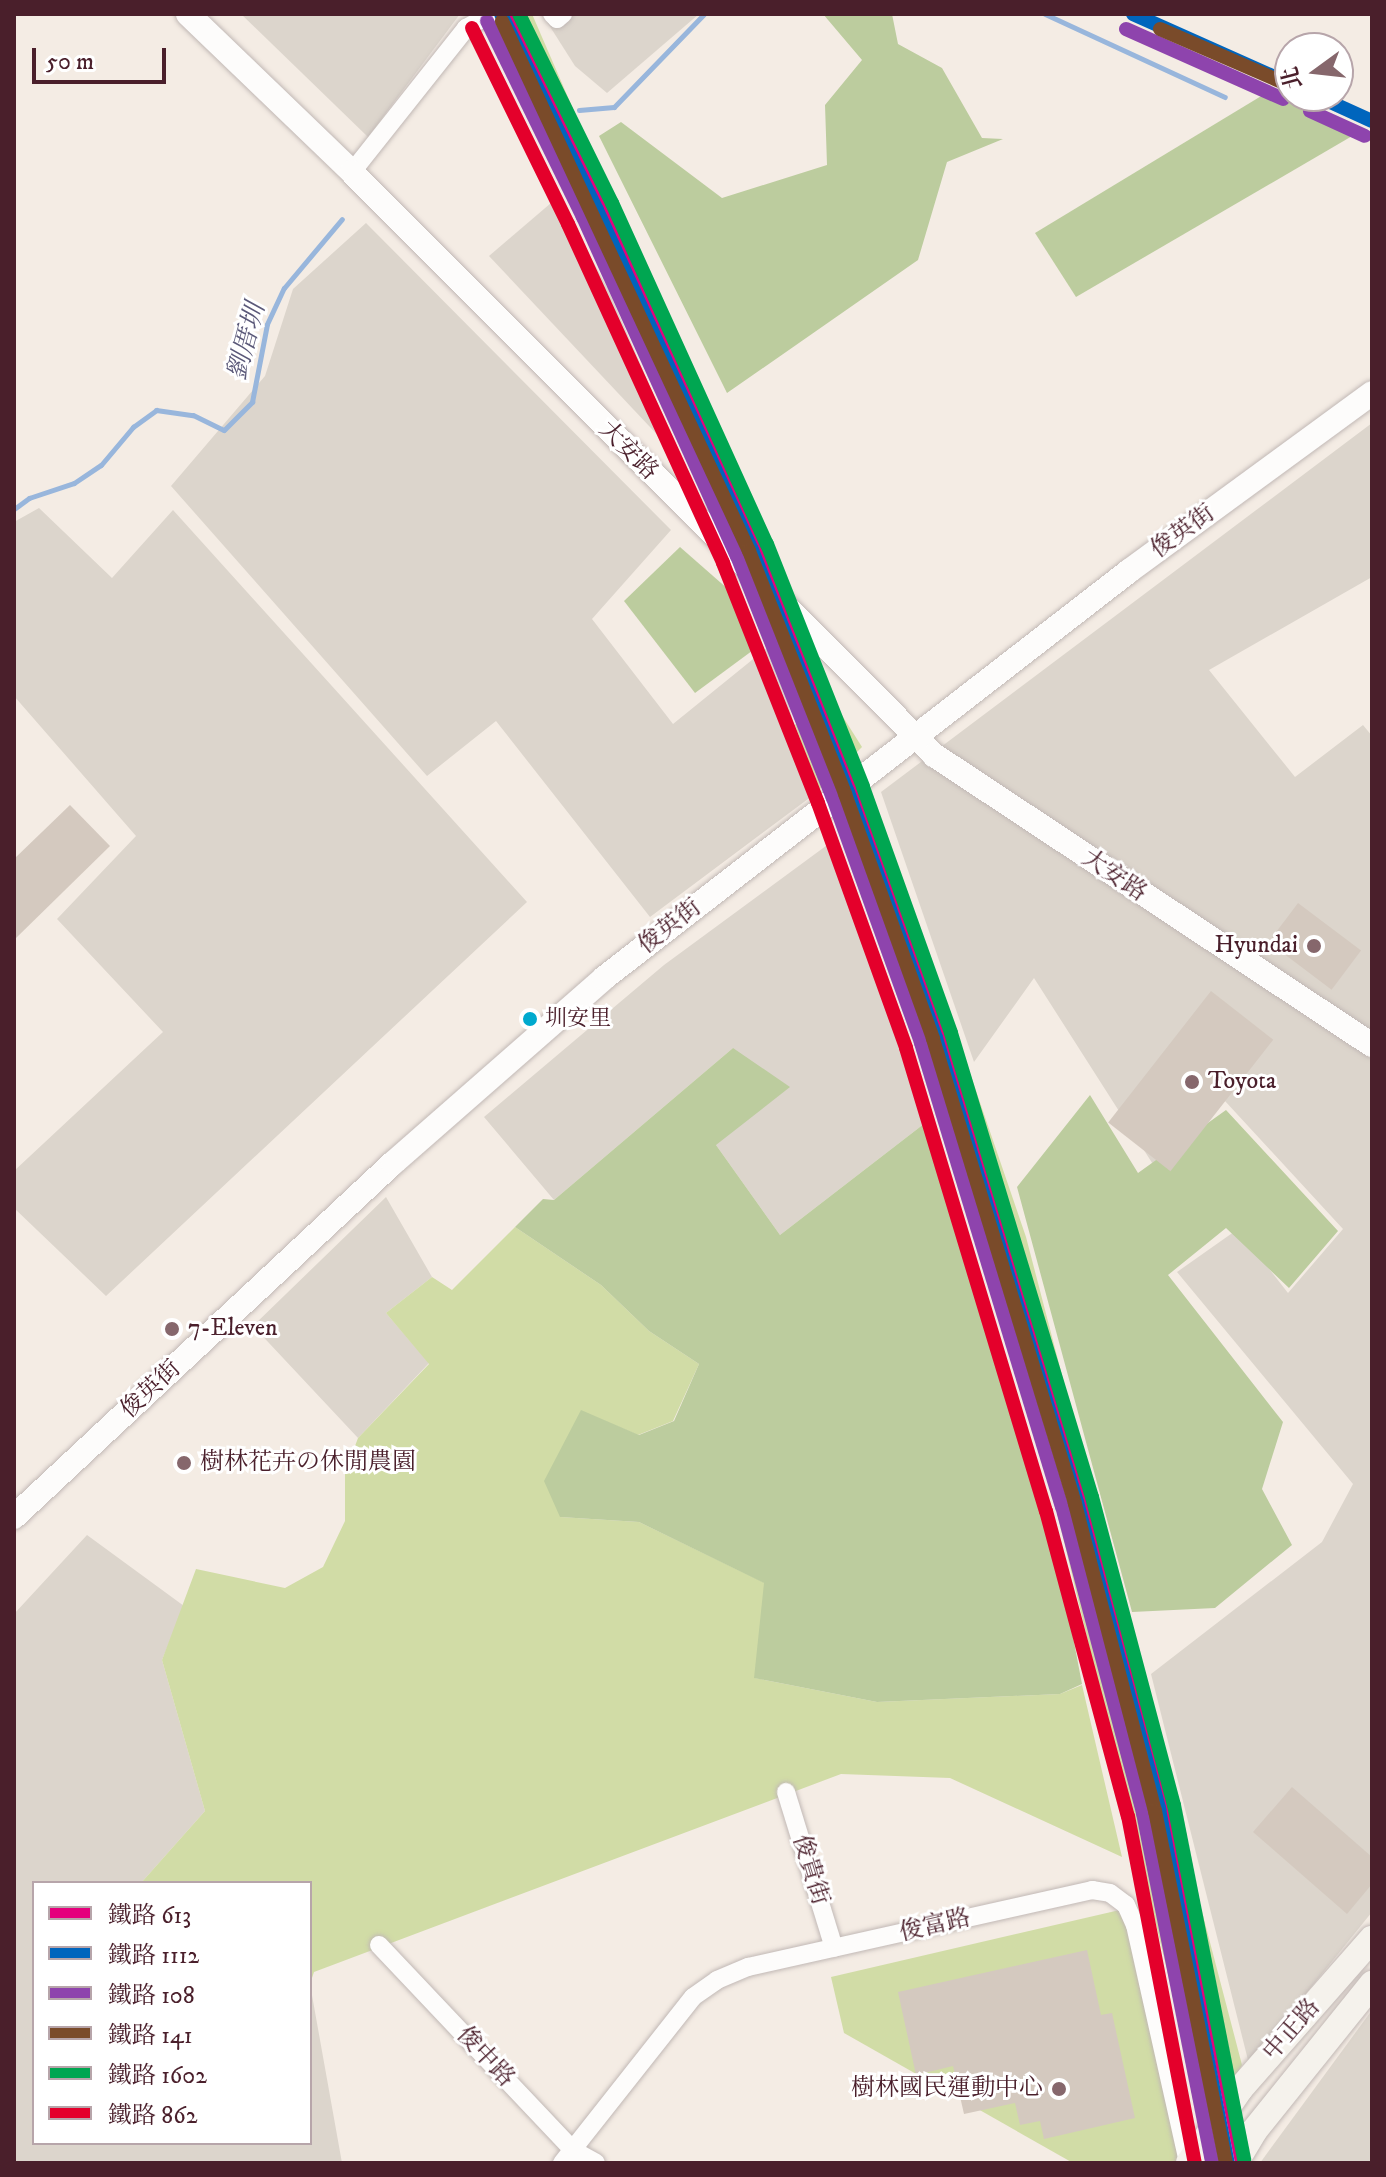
<!DOCTYPE html>
<html>
<head>
<meta charset="utf-8">
<style>
	body { margin:0 }
	#map { position:relative; width:1386px; height:2177px; overflow:hidden; background:#f4ece4; font-family:"IM FELL DW Pica","Noto Serif TC","Noto Serif JP",serif }
	div>[style] { position:absolute }
	[style*='--x'] { left:calc(var(--x)*1px); top:calc(var(--y)*1px); width:calc(var(--w)*1px); rotate:calc(var(--a)*1deg) }
	.industrial>* { inset:0; background:#dcd5cc }
	.green>* { inset:0; background:#d1dca6 }
	.forest>* { inset:0; background:#bccc9e }
	.stream>* { height:5px; margin:-2.5px; padding:0 2.5px; transform-origin:2.5px; border-radius:2.5px; background:#98b6dc }
	.building>* { inset:0; background:#d4c9bf; transform-origin:0 0 }
	.roads { filter:drop-shadow(0 0 2px #c1b8b5) drop-shadow(0 0 2px #c1b8b5) }
	.minor>* { height:18px; margin:-9px; padding:0 9px; transform-origin:9px; border-radius:9px; background:#fdfcfb }
	.tertiary>* { height:24px; margin:-12px; padding:0 12px; transform-origin:12px; border-radius:12px; background:#fdfcfb }
	.secondary>* { height:26px; margin:-13px; padding:0 13px; transform-origin:13px; border-radius:13px; background:#f5f2ec }
	.rail-1>* { height:14px; margin:-7px; padding:0 7px; transform-origin:7px; border-radius:7px; background:#e5007d }
	.rail-2>* { height:14px; margin:-7px; padding:0 7px; transform-origin:7px; border-radius:7px; background:#0065bd }
	.rail-3>* { height:14px; margin:-7px; padding:0 7px; transform-origin:7px; border-radius:7px; background:#8e44ad }
	.rail-4>* { height:14px; margin:-7px; padding:0 7px; transform-origin:7px; border-radius:7px; background:#7a4b2a }
	.rail-5>* { height:14px; margin:-7px; padding:0 7px; transform-origin:7px; border-radius:7px; background:#00a651 }
	.rail-6>* { height:14px; margin:-7px; padding:0 7px; transform-origin:7px; border-radius:7px; background:#e4002b }
	.dots>* { width:22px; height:22px; translate:-50% -50%; box-sizing:border-box; border:4px solid #fff; border-radius:50% }
	span { translate:-50% -50%; white-space:nowrap; text-align:center; line-height:1.15; -webkit-text-stroke:6px #fff; paint-order:stroke }
	.bus-label { font-size:22px; color:#4a1f2b }
	.left { translate:0 -50%; text-align:left }
	.street-label { font-size:24px; color:#4a1f2b }
	.poi-label { font-size:24px; color:#4a1f2b }
	.right { translate:-100% -50%; text-align:right }
	.water-label { font-size:26px; color:#5b5979; font-style:italic }
	.frame { position:absolute; inset:0; border:16px solid #4a1f2b; pointer-events:none }
	.legend { position:absolute; left:32px; top:1881px; width:280px; height:264px; box-sizing:border-box; background:#fff; border:2px solid #b7a5aa; margin:0; padding:10px 14px; list-style:none; font-size:24px; color:#4a1f2b }
	.legend li { display:flex; align-items:center; gap:16px; height:40px }
	.legend b { width:40px; border:2px solid #b7a5aa }
	.north { position:absolute; left:1274px; top:32px; width:80px; height:80px; box-sizing:border-box; background:#fff; border:2px solid #b7a5aa; border-radius:50%; rotate:255deg; font-size:22px; font-weight:700; line-height:32px; text-align:center; color:#4a1f2b }
	.north::after { content:''; display:block; margin:auto; width:28px; height:36px; background:#86676c; clip-path:polygon(50% 0,100% 100%,50% 72%,0 100%) }
	.scale { position:absolute; left:32px; top:48px; width:134px; height:36px; box-sizing:border-box; border:4px solid #4a1f2b; border-top:0; padding-left:10px; font-size:24px; line-height:28px; white-space:nowrap; color:#4a1f2b; -webkit-text-stroke:6px #fff; paint-order:stroke }
</style>
</head>
<body>
<div id="map">
	<div class="industrial">
		<i style="clip-path:polygon(241px 14px,460px 14px,368px 137px)"></i>
		<i style="clip-path:polygon(542px 14px,699px 14px,607px 93px,575px 66px)"></i>
		<i style="clip-path:polygon(558px 197px,608px 289px,682px 461px,489px 256px)"></i>
		<i style="clip-path:polygon(366px 223px,671px 530px,592px 619px,673px 724px,773px 643px,812px 796px,650px 917px,496px 721px,427px 776px,171px 486px,265px 376px,293px 289px)"></i>
		<i style="clip-path:polygon(1372px 423px,1372px 577px,1209px 670px,1295px 777px,1363px 725px,1372px 736px,1372px 1912px,1249px 2064px,1151px 1674px,1322px 1542px,1353px 1484px,1177px 1272px,1238px 1229px,1288px 1293px,1343px 1229px,1225px 1101px,1156px 1169px,1034px 978px,974px 1062px,881px 792px)"></i>
		<i style="clip-path:polygon(39px 508px,112px 578px,173px 510px,527px 902px,106px 1296px,14px 1208px,14px 1171px,163px 1032px,57px 919px,136px 836px,14px 696px,14px 522px)"></i>
		<i style="clip-path:polygon(834px 840px,904px 1021px,929px 1120px,780px 1235px,716px 1145px,733px 1048px,554px 1200px,484px 1117px,664px 965px)"></i>
		<i style="clip-path:polygon(386px 1197px,432px 1277px,386px 1313px,429px 1363px,358px 1438px,253px 1326px)"></i>
		<i style="clip-path:polygon(87px 1535px,184px 1606px,162px 1660px,205px 1811px,141px 1883px,34px 1883px,34px 2143px,310px 2143px,310px 1984px,342px 2163px,14px 2163px,14px 1614px)"></i>
		<i style="clip-path:polygon(1372px 2010px,1372px 2163px,1260px 2163px)"></i>
	</div>
	<div class="green">
		<i style="clip-path:polygon(524px 14px,532px 14px,764px 550px,742px 533px,713px 501px,490px 30px)"></i>
		<i style="clip-path:polygon(826px 690px,862px 747px,819px 790px,795px 725px)"></i>
		<i style="clip-path:polygon(900px 997px,946px 1003px,1026px 1237px,1242px 2065px,1205px 2128px,1042px 1450px)"></i>
		<i style="clip-path:polygon(515px 1227px,601px 1285px,649px 1331px,699px 1364px,673px 1421px,638px 1435px,581px 1411px,560px 1517px,639px 1522px,765px 1583px,755px 1678px,877px 1702px,1060px 1694px,1082px 1685px,1122px 1857px,950px 1778px,841px 1774px,314px 1972px,310px 1984px,310px 1883px,141px 1883px,205px 1811px,162px 1660px,196px 1569px,285px 1588px,323px 1567px,345px 1521px,345px 1473px,358px 1438px,429px 1364px,386px 1313px,432px 1277px,452px 1290px)"></i>
		<i style="clip-path:polygon(1137px 1906px,1188px 2146px,1176px 2163px,1073px 2163px,844px 2033px,831px 1977px)"></i>
	</div>
	<div class="forest">
		<i style="clip-path:polygon(823px 14px,892px 14px,898px 44px,942px 68px,982px 138px,1003px 139px,947px 162px,918px 260px,727px 393px,599px 136px,621px 122px,722px 198px,827px 165px,825px 105px,862px 60px)"></i>
		<i style="clip-path:polygon(1273px 89px,1359px 132px,1076px 297px,1035px 233px)"></i>
		<i style="clip-path:polygon(680px 547px,737px 597px,760px 645px,695px 693px,624px 601px)"></i>
		<i style="clip-path:polygon(733px 1048px,790px 1087px,716px 1145px,780px 1235px,929px 1120px,1053px 1532px,1082px 1684px,1060px 1694px,877px 1702px,754px 1678px,764px 1583px,639px 1522px,560px 1517px,544px 1481px,581px 1410px,639px 1435px,674px 1421px,699px 1364px,649px 1331px,601px 1285px,515px 1227px,543px 1199px,554px 1200px)"></i>
		<i style="clip-path:polygon(1090px 1095px,1138px 1173px,1226px 1110px,1338px 1231px,1289px 1288px,1226px 1228px,1168px 1275px,1283px 1422px,1262px 1489px,1292px 1545px,1215px 1608px,1132px 1612px,1017px 1187px)"></i>
	</div>
	<div class="stream">
		<i style="--x:1045;--y:14;--w:198;--a:24.8"></i>
		<i style="--x:579;--y:110;--w:35;--a:-5"></i>
		<i style="--x:614;--y:107;--w:129;--a:-45.9"></i>
		<i style="--x:14;--y:509;--w:19;--a:-36"></i>
		<i style="--x:29;--y:498;--w:47;--a:-18.4"></i>
		<i style="--x:74;--y:483;--w:32;--a:-34"></i>
		<i style="--x:101;--y:465;--w:50;--a:-49.9"></i>
		<i style="--x:133;--y:427;--w:29;--a:-36"></i>
		<i style="--x:156;--y:410;--w:37;--a:8"></i>
		<i style="--x:193;--y:415;--w:34;--a:26"></i>
		<i style="--x:224;--y:430;--w:40;--a:-45"></i>
		<i style="--x:252;--y:402;--w:79;--a:-79.1"></i>
		<i style="--x:267;--y:324;--w:40;--a:-65"></i>
		<i style="--x:284;--y:288;--w:90;--a:-50"></i>
	</div>
	<div class="building">
		<i style="clip-path:polygon(70px 805px,110px 846px,14px 940px,14px 859px)"></i>
		<i style="left:1298px;top:903px;width:79px;height:49px;rotate:37deg"></i>
		<i style="left:1211px;top:991px;width:79px;height:167px;rotate:38deg"></i>
		<i style="clip-path:polygon(1292px 1787px,1372px 1857px,1372px 1884px,1347px 1914px,1253px 1832px)"></i>
		<i style="clip-path:polygon(1087px 1950px,1101px 2015px,1112px 2013px,1135px 2118px,1044px 2139px,1040px 2121px,1020px 2125px,1015px 2103px,964px 2114px,953px 2066px,916px 2075px,898px 1992px)"></i>
	</div>
	<div class="roads">
		<div class="minor">
			<i style="--x:552;--y:14;--w:7;--a:45"></i>
			<i style="--x:557;--y:19;--w:8;--a:-40"></i>
			<i style="--x:352;--y:172;--w:184;--a:-51.6"></i>
			<i style="--x:466;--y:28;--w:29;--a:-29"></i>
			<i style="--x:786;--y:1792;--w:163;--a:72.9"></i>
			<i style="--x:379;--y:1945;--w:282;--a:46.6"></i>
			<i style="--x:573;--y:2150;--w:26;--a:29"></i>
			<i style="--x:562;--y:2163;--w:211;--a:-51.7"></i>
			<i style="--x:693;--y:1997;--w:29;--a:-35"></i>
			<i style="--x:717;--y:1980;--w:34;--a:-23"></i>
			<i style="--x:748;--y:1967;--w:353;--a:-12.6"></i>
			<i style="--x:1092;--y:1890;--w:18;--a:9"></i>
			<i style="--x:1110;--y:1893;--w:20;--a:37"></i>
			<i style="--x:1126;--y:1905;--w:22;--a:66"></i>
			<i style="--x:1135;--y:1925;--w:244;--a:77.4"></i>
		</div>
		<div class="tertiary">
			<i style="--x:188;--y:14;--w:228;--a:43.9"></i>
			<i style="--x:352;--y:172;--w:824;--a:45.05"></i>
			<i style="--x:934;--y:755;--w:525;--a:33.51"></i>
			<i style="--x:14;--y:1517;--w:519;--a:-43.05"></i>
			<i style="--x:393;--y:1163;--w:281;--a:-41.2"></i>
			<i style="--x:604;--y:978;--w:664;--a:-37.78"></i>
			<i style="--x:1129;--y:571;--w:301;--a:-36.2"></i>
		</div>
		<div class="secondary">
			<i style="--x:1189;--y:2163;--w:90;--a:-55.4"></i>
			<i style="--x:1240;--y:2089;--w:200;--a:-48.7"></i>
			<i style="--x:1235;--y:2163;--w:37;--a:-59"></i>
			<i style="--x:1254;--y:2131;--w:189;--a:-51.2"></i>
		</div>
	</div>
	<div class="rail-1">
		<i style="--x:516;--y:14;--w:586;--a:64.97"></i>
		<i style="--x:764;--y:545;--w:261;--a:68.4"></i>
		<i style="--x:860;--y:788;--w:261;--a:70.3"></i>
		<i style="--x:948;--y:1034;--w:487;--a:73.1"></i>
		<i style="--x:1090;--y:1500;--w:318;--a:75.2"></i>
		<i style="--x:1171;--y:1807;--w:363;--a:78.7"></i>
	</div>
	<div class="rail-2">
		<i style="--x:501;--y:14;--w:218;--a:63.9"></i>
		<i style="--x:597;--y:210;--w:374;--a:65.5"></i>
		<i style="--x:752;--y:550;--w:260;--a:68.4"></i>
		<i style="--x:848;--y:792;--w:261;--a:70.3"></i>
		<i style="--x:936;--y:1038;--w:485;--a:73.1"></i>
		<i style="--x:1077;--y:1502;--w:318;--a:75"></i>
		<i style="--x:1159;--y:1809;--w:361;--a:79"></i>
		<i style="--x:1133;--y:14;--w:172;--a:24"></i>
		<i style="--x:1317;--y:96;--w:60;--a:24.4"></i>
	</div>
	<div class="rail-3">
		<i style="--x:487;--y:21;--w:218;--a:63.9"></i>
		<i style="--x:583;--y:217;--w:372;--a:65.6"></i>
		<i style="--x:737;--y:556;--w:260;--a:68.4"></i>
		<i style="--x:833;--y:798;--w:260;--a:70.2"></i>
		<i style="--x:921;--y:1043;--w:484;--a:73.1"></i>
		<i style="--x:1062;--y:1506;--w:318;--a:75.2"></i>
		<i style="--x:1143;--y:1813;--w:357;--a:78.8"></i>
		<i style="--x:1126;--y:29;--w:172;--a:24"></i>
		<i style="--x:1310;--y:111;--w:60;--a:24.4"></i>
	</div>
	<div class="rail-4">
		<i style="--x:502;--y:21;--w:585;--a:65.01"></i>
		<i style="--x:749;--y:551;--w:261;--a:68.4"></i>
		<i style="--x:845;--y:794;--w:260;--a:70.2"></i>
		<i style="--x:933;--y:1039;--w:486;--a:73"></i>
		<i style="--x:1075;--y:1504;--w:317;--a:75.4"></i>
		<i style="--x:1155;--y:1811;--w:359;--a:78.6"></i>
		<i style="--x:1160;--y:29;--w:135;--a:23.5"></i>
	</div>
	<div class="rail-5">
		<i style="--x:519;--y:14;--w:211;--a:63.8"></i>
		<i style="--x:612;--y:203;--w:375;--a:65.6"></i>
		<i style="--x:767;--y:544;--w:261;--a:68.4"></i>
		<i style="--x:863;--y:787;--w:261;--a:70.3"></i>
		<i style="--x:951;--y:1033;--w:485;--a:73.1"></i>
		<i style="--x:1092;--y:1497;--w:319;--a:75.1"></i>
		<i style="--x:1174;--y:1805;--w:362;--a:78.8"></i>
	</div>
	<div class="rail-6">
		<i style="--x:472;--y:28;--w:218;--a:63.9"></i>
		<i style="--x:568;--y:224;--w:373;--a:65.4"></i>
		<i style="--x:723;--y:563;--w:258;--a:68.4"></i>
		<i style="--x:818;--y:803;--w:260;--a:70.2"></i>
		<i style="--x:906;--y:1048;--w:484;--a:73.2"></i>
		<i style="--x:1046;--y:1511;--w:316;--a:75"></i>
		<i style="--x:1128;--y:1816;--w:353;--a:79.1"></i>
	</div>
	<div class="dots">
		<i style="left:1314px;top:946px;background:#86676c"></i>
		<i style="left:530px;top:1019px;background:#00a9ce"></i>
		<i style="left:1192px;top:1082px;background:#86676c"></i>
		<i style="left:172px;top:1329px;background:#86676c"></i>
		<i style="left:184px;top:1463px;background:#86676c"></i>
		<i style="left:1059px;top:2089px;background:#86676c"></i>
	</div>
	<div class="bus-label">
		<span class="left" style="left:545px;top:1019px">圳安里</span>
	</div>
	<div class="street-label">
		<span style="left:628px;top:451px;rotate:45deg">大安路</span>
		<span style="left:1183px;top:532px;rotate:-36deg">俊英街</span>
		<span style="left:1114px;top:876px;rotate:34deg">大安路</span>
		<span style="left:670px;top:927px;rotate:-38deg">俊英街</span>
		<span style="left:151px;top:1390px;rotate:-43deg">俊英街</span>
		<span style="left:810px;top:1870px;rotate:73deg">俊貴街</span>
		<span style="left:935px;top:1926px;rotate:-13deg">俊富路</span>
		<span style="left:1292px;top:2030px;rotate:-49deg">中正路</span>
		<span style="left:485px;top:2057px;rotate:47deg">俊中路</span>
	</div>
	<div class="poi-label">
		<span class="right" style="left:1298px;top:946px">Hyundai</span>
		<span class="left" style="left:1208px;top:1082px">Toyota</span>
		<span class="left" style="left:188px;top:1329px">7-Eleven</span>
		<span class="left" style="left:200px;top:1463px">樹林花卉の休閒農園</span>
		<span class="right" style="left:1043px;top:2089px">樹林國民運動中心</span>
	</div>
	<div class="water-label">
		<span style="left:247px;top:342px;rotate:-75deg">劉厝圳</span>
	</div>
	<div class="frame"></div>
	<ul class="legend">
	<li><b style="height:10px;background:#e5007d"></b>鐵路 613</li>
	<li><b style="height:10px;background:#0065bd"></b>鐵路 1112</li>
	<li><b style="height:10px;background:#8e44ad"></b>鐵路 108</li>
	<li><b style="height:10px;background:#7a4b2a"></b>鐵路 141</li>
	<li><b style="height:10px;background:#00a651"></b>鐵路 1602</li>
	<li><b style="height:10px;background:#e4002b"></b>鐵路 862</li>
	</ul>
	<div class="north">北</div>
	<div class="scale">50 m</div>
</div>
</body>
</html>
